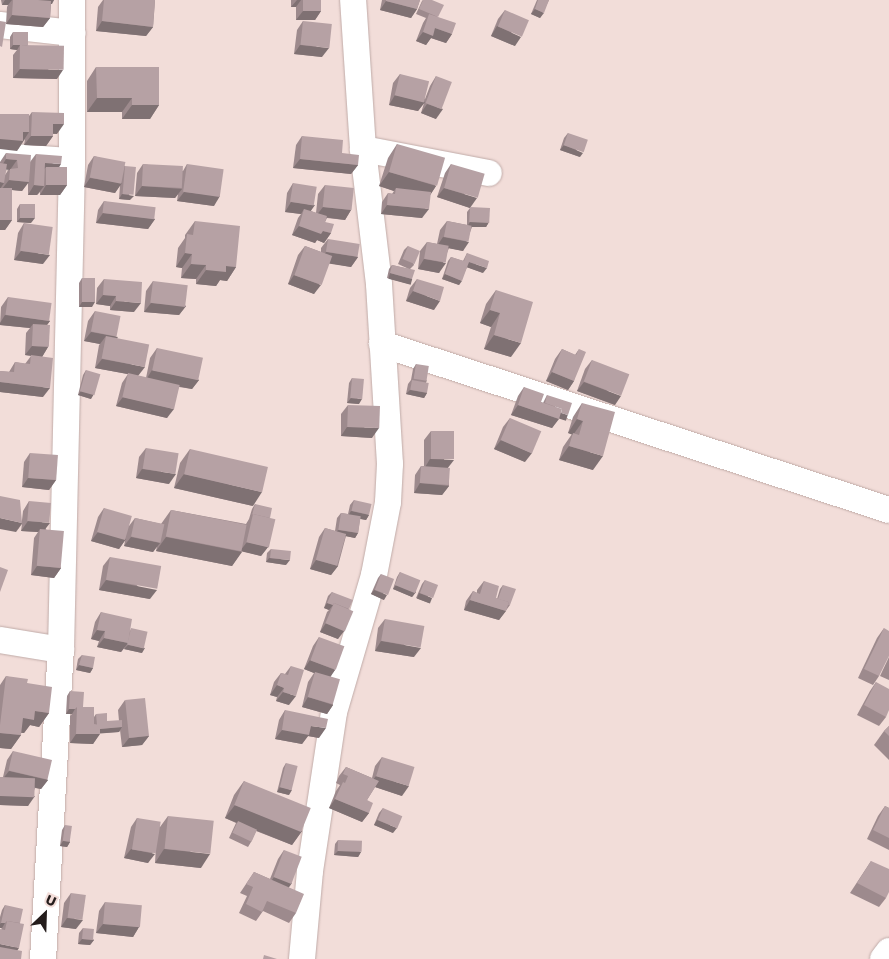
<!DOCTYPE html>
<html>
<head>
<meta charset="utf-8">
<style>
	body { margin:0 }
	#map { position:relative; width:889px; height:959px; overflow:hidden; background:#f2ddd9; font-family:"Work Sans",sans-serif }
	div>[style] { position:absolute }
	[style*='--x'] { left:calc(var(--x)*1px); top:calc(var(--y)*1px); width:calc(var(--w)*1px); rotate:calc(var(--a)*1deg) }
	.roads { filter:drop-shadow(0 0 1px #c0aba8) drop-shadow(0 0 1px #c0aba8) }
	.minor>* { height:26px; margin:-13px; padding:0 13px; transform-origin:13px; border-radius:13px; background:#fff }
	.wall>* { inset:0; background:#9d8a8d }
	.shaded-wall>* { inset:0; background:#7f7173; transform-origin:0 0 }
	.building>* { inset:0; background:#b6a1a4; transform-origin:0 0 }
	span { translate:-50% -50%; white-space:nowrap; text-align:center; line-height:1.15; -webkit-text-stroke:4px #f2ddd9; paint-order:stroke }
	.north { position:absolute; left:20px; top:889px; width:50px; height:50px; -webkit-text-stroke:4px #f2ddd9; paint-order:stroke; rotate:24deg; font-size:14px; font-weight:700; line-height:20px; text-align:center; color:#241d1c }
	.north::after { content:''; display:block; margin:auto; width:18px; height:22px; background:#241d1c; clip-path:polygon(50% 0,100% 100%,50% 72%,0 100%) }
</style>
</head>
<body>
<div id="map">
	<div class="roads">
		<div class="minor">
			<i style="--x:0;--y:25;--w:73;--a:6.3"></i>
			<i style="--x:363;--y:149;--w:128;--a:10.8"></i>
			<i style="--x:0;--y:156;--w:69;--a:4.1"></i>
			<i style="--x:382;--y:344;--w:533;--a:18.13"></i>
			<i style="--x:0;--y:640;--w:62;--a:9.3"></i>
			<i style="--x:43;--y:959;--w:310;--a:-86.7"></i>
			<i style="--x:61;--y:650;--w:489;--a:-88.7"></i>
			<i style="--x:72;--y:161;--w:161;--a:-90"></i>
			<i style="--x:302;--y:959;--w:88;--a:-84.8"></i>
			<i style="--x:310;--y:871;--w:161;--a:-81.4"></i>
			<i style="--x:334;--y:712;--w:143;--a:-73.7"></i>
			<i style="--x:374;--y:575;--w:74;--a:-79.1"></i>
			<i style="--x:388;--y:502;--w:38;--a:-87"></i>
			<i style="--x:390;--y:464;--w:180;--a:-93.5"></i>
			<i style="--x:379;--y:284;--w:136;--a:-96.8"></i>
			<i style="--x:363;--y:149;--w:149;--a:-93.8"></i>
			<i style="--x:883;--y:959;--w:10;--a:-53"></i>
		</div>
	</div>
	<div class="wall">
		<i style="clip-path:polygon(1px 0,54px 0,51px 4px,50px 18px,43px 27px,6px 24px,7px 7px,8px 5px,2px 5px)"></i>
		<i style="clip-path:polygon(103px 0,155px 0,153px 27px,146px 36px,96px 31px,98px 7px)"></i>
		<i style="clip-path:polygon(291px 0,321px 0,321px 11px,315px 20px,296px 20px,296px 7px,291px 7px)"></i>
		<i style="clip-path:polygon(382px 0,420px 0,417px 9px,411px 18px,380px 10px)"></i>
		<i style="clip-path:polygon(423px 0,452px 34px,446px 43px,431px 38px,426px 45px,416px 41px,423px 23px,426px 18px,416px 14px,422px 1px)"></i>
		<i style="clip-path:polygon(537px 0,549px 0,540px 18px,531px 14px)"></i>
		<i style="clip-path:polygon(505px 10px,515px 46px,491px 36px,498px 19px)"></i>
		<i style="clip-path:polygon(303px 21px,322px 57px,294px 54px,297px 30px)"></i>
		<i style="clip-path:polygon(13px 32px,27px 46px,57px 79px,13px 78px,13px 55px,17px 50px,10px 49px,10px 37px)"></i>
		<i style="clip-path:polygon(96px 67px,159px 105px,150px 119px,122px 119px,122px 112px,87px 112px,87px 81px)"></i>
		<i style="clip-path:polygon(400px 74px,425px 99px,430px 86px,436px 76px,436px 119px,421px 113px,424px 103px,418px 111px,389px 105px,393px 83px)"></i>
		<i style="clip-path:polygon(32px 112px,57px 134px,53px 134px,53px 136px,46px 146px,24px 145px,25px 139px,17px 151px,29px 116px)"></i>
		<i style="clip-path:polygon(568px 133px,580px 157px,560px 150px,564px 138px)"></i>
		<i style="clip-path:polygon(302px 136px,342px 153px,358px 165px,351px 174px,293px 168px,296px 145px)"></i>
		<i style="clip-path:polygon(397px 144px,436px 186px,430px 195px,422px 218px,381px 214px,382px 202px,388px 193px,392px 194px,394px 191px,379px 186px,388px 158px)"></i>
		<i style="clip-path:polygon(evenodd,6px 153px,30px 162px,36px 154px,59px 167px,67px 185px,60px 195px,40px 195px,40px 192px,37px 195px,28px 195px,28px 182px,22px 191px,12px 190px,12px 220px,5px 230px,0 230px,0 162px,6px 153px,6px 169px,9px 169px,5px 175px,6px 169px)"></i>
		<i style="clip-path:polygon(94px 156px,125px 166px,130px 200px,119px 199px,120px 185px,115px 193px,84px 187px,88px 165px)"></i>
		<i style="clip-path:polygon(143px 164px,183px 171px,187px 164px,214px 206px,177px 201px,178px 194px,175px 198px,135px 196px,137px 173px)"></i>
		<i style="clip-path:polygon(451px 164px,470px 207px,489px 222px,486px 227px,472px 227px,463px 251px,449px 248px,439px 273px,418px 269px,420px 251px,427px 242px,437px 244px,440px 230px,447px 221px,467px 225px,467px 212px,470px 208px,437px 197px,445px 173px)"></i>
		<i style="clip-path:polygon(293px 183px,311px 211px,316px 213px,318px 194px,325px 185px,351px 210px,345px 220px,327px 218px,325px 222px,331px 233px,324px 243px,317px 240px,315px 243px,292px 235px,298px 218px,301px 214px,285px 212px,287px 193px)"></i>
		<i style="clip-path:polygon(104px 201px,155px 219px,148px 229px,96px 223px,98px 210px)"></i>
		<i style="clip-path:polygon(20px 204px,31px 223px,17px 222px,17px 209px)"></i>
		<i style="clip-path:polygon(195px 221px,236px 267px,227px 281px,220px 280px,216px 286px,196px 284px,196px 279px,181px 278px,182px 268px,176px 267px,178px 248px,185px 238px,185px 235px)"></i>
		<i style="clip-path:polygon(24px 223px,43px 264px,14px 260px,18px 233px)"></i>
		<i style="clip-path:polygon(328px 239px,358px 257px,351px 267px,329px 263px,314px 294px,288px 284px,298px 255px,305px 246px,321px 252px,321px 248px)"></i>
		<i style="clip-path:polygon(408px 246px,414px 265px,410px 269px,412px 279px,409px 284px,387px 278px,389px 269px,392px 265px,409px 269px,398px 264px,404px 250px)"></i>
		<i style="clip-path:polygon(467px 253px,483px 273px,467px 267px,459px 285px,442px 279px,448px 261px,451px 257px,463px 261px)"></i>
		<i style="clip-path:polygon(82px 278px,92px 307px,79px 307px,79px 283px)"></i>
		<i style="clip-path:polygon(104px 279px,134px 312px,110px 310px,110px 306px,96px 304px,97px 288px)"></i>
		<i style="clip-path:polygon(417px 279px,434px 310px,406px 301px,410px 288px)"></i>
		<i style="clip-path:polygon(153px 281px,186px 306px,179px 315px,144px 312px,146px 291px)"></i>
		<i style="clip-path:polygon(496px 290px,511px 357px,484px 349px,491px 327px,480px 323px,486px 304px)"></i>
		<i style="clip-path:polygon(8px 297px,50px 321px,47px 325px,48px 347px,42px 357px,43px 397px,0 392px,0 371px,9px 372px,15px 362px,25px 364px,31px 356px,25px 355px,26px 333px,30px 328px,0 325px,1px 307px)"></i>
		<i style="clip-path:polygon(95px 311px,117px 338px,138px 376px,146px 378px,150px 358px,157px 348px,199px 380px,192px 389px,179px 387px,167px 418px,116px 406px,122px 383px,128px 374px,95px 368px,99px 345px,100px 344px,84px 341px,88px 321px)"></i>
		<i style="clip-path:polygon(562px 349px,575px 355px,579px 349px,574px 381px,568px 390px,546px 381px,555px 359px)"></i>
		<i style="clip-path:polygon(592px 360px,615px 405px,577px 391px,585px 369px)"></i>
		<i style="clip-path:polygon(416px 364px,427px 381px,426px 382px,427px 393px,424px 398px,406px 394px,408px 384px,411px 380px,413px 369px)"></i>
		<i style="clip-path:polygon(86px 370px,91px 399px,78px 395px,83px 375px)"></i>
		<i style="clip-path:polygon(352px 378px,359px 404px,347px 403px,349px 383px)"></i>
		<i style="clip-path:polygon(524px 387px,541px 402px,543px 403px,547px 395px,565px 420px,559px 418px,552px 428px,511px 415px,518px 396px)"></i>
		<i style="clip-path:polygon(582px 403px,593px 470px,559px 460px,563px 447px,572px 434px,568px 433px,573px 417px)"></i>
		<i style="clip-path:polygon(348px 405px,372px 438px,341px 436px,341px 414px)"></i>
		<i style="clip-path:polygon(510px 418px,525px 462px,494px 449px,503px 427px)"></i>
		<i style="clip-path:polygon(431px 431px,448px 468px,449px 486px,442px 495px,414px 493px,415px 475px,421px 466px,424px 466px,424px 440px)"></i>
		<i style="clip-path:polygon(146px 448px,169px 484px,136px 478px,139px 457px)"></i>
		<i style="clip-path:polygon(190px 449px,253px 506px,174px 488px,180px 463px)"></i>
		<i style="clip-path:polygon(30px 453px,56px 480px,49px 490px,22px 487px,24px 462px)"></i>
		<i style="clip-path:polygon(354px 500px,369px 515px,366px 520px,360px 519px,358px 533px,355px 538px,346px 536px,338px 566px,331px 575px,310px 569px,319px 537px,325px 528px,335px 531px,337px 518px,341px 513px,348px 514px,350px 505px)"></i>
		<i style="clip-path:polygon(29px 501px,46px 529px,61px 568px,54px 578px,31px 575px,34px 538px,38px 532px,21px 531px,22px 524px,16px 532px,22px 520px,23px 511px)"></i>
		<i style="clip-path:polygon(255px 504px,270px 518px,268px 547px,261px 556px,242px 551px,232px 566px,156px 551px,157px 546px,153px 552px,124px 546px,126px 536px,126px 539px,119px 549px,91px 541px,98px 517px,104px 508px,129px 526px,135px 518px,161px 524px,171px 510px,246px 524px,249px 519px,252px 509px)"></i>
		<i style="clip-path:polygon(271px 549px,286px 565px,266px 562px,267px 553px)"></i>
		<i style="clip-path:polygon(110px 557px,150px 599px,99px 590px,103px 566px)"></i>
		<i style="clip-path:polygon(400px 572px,416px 592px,412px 597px,393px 589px,397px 577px)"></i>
		<i style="clip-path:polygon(381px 574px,384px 600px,371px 594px,378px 578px)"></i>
		<i style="clip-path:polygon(425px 580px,429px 603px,416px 598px,422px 584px)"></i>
		<i style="clip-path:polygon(484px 581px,496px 598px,497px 599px,500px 589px,503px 585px,510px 605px,499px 620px,464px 610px,466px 601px,473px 591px,477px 593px,477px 590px)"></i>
		<i style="clip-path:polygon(332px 592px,349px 609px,338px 639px,320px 632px,327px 612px,329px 610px,324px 608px,328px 596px)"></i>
		<i style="clip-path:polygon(101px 612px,130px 629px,142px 653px,124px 649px,125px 647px,121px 652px,97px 647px,99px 641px,91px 639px,95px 622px)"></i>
		<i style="clip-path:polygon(385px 619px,414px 657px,375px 651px,378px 628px)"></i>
		<i style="clip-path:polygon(884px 628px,879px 676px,873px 685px,858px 678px,877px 638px)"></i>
		<i style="clip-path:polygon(319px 637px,335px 670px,330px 676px,333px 705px,327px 714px,302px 707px,308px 682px,314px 673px,304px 669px,313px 646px)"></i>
		<i style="clip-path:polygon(82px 655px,93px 668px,90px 673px,76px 670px,78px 659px)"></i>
		<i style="clip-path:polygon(889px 657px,889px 680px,880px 676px)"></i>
		<i style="clip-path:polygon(291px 666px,289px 705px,276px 701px,277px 697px,270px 695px,274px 682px,281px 673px,285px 674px)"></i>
		<i style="clip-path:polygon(6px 676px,27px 683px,49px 713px,39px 727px,30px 725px,24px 733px,21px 733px,21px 735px,11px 749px,0 748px,0 685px)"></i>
		<i style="clip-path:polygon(876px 682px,886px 717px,879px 726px,857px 715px,870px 691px)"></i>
		<i style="clip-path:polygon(70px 691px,83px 707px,94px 717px,96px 714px,107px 721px,119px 721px,118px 710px,125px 700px,149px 736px,142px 745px,122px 747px,120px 730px,119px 732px,100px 733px,93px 744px,70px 743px,70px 716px,72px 714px,66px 714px,67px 696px)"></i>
		<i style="clip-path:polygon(285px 710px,319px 738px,308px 736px,302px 744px,275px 739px,279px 720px)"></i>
		<i style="clip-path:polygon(889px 726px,889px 760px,874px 745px,884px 731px)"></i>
		<i style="clip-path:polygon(13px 751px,48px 780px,41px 789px,35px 788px,28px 806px,0 805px,0 777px,3px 777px,7px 760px)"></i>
		<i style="clip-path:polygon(382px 757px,402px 796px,375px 787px,367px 800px,369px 813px,362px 822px,329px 808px,336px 791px,340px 785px,336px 783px,339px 776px,346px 767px,372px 778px,375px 766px)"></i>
		<i style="clip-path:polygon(286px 763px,289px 795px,277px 792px,283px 768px)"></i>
		<i style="clip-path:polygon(244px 781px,302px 831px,292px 845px,256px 831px,251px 842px,248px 847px,229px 838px,236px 823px,225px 818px,234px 795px)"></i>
		<i style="clip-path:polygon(885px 806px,889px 808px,889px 850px,867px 839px,878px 816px)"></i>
		<i style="clip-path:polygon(383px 808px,393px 833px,374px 825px,379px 813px)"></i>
		<i style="clip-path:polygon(168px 816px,201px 868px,155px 863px,156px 845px,148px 863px,124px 858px,131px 827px,137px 818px,160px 827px)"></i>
		<i style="clip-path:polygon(65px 825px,70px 842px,67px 847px,60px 846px,62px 830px)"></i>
		<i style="clip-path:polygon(338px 840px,361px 852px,358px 857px,334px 855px,335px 844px)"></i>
		<i style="clip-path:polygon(284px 850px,289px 888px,296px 913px,289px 923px,263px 911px,256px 921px,239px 913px,247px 896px,240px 893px,254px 872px,270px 879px,278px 859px)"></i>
		<i style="clip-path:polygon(871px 861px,886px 898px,879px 907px,850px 893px)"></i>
		<i style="clip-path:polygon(71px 893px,76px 929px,61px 927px,64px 903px)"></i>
		<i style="clip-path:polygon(105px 902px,139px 927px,133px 937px,96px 933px,99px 911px)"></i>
		<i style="clip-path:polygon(5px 905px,20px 923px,17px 950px,1px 929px,2px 928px,0 928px,0 917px,2px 910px)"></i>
		<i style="clip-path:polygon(83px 928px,94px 940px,90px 945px,78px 944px,79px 933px)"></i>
	</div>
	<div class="shaded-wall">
		<i style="clip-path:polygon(5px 0,12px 0,8px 5px,2px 5px)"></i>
		<i style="clip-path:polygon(13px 0,54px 0,52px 4px,13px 5px)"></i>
		<i style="clip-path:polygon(297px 0,301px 0,296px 7px,291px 7px)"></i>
		<i style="clip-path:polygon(386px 1px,417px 9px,411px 18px,380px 10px)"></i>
		<i style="clip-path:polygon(535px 9px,544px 13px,540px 18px,531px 14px)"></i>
		<i style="clip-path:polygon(303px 11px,321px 11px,315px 20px,296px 20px)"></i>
		<i style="clip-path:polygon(12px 15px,50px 18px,43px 27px,6px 24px)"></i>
		<i style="clip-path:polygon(102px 21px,153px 27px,146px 36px,96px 31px)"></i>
		<i style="clip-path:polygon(497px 26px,521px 37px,515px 46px,491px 36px)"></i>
		<i style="clip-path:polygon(435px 28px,452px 34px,446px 43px,431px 38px,426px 45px,416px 41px,423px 32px)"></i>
		<i style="clip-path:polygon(13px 45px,28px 45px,25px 50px,20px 45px,17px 50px,10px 49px)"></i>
		<i style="clip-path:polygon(300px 45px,329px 48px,322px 57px,294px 54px)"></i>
		<i style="clip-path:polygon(20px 69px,63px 70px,57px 79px,13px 78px)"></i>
		<i style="clip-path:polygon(395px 95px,425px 102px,418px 111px,389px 105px)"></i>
		<i style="clip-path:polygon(97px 98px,132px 98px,122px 112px,87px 112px)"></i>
		<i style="clip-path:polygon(427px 104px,443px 109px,436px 119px,421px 113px)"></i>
		<i style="clip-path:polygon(132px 105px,159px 105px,150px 119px,122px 119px)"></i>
		<i style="clip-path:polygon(53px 124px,64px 124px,57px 134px,47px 133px)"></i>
		<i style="clip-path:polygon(23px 132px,29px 132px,17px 151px,0 149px,0 139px)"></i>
		<i style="clip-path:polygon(31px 136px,53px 136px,46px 146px,24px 145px)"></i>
		<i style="clip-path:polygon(564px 145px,583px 153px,580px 157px,560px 150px)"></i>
		<i style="clip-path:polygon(6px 159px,17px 160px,10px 170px,0 169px)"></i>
		<i style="clip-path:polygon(300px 159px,358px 165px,351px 174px,293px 168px)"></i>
		<i style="clip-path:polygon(45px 163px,61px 164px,55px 174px,46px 167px,42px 172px)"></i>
		<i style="clip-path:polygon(389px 172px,436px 186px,427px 200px,396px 188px,394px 191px,379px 186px)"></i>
		<i style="clip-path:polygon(90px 178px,122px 183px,115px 193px,84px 187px)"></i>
		<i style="clip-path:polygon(9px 180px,29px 182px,22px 191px,2px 189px)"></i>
		<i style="clip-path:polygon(0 182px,4px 183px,0 189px)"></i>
		<i style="clip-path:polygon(34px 185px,44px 186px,37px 195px,28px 195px)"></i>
		<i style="clip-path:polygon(46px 185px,67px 185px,60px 195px,40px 195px)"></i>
		<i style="clip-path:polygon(142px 186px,182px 189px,175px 198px,135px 196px)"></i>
		<i style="clip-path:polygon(444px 188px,477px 198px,470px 208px,437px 197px)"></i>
		<i style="clip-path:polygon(184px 192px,220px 196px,214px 206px,177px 201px)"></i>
		<i style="clip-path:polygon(122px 194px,134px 196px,130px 200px,119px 199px)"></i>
		<i style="clip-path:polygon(291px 202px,315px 205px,308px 215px,304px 209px,301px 214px,285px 212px)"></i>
		<i style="clip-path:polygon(387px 205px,429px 209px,422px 218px,381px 214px)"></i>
		<i style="clip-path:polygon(323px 207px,351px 210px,345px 220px,316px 216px)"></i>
		<i style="clip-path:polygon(103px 213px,155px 219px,148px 229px,96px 223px)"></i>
		<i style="clip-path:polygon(20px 218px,35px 218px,31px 223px,17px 222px)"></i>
		<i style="clip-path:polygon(0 220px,12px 220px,5px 230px,0 230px)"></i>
		<i style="clip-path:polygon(470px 222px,489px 222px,486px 227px,467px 227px)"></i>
		<i style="clip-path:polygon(299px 226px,323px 231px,331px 233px,324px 243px,317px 240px,315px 243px,292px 235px)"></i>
		<i style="clip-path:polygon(443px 237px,469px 242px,463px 251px,437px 246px)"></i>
		<i style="clip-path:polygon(21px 251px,50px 255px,43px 264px,14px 260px)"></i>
		<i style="clip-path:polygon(326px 252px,358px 257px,351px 267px,319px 262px)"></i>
		<i style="clip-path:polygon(185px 253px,192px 254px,182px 268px,176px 267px)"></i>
		<i style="clip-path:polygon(424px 259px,446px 263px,439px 273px,418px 269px)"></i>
		<i style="clip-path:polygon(469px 262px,487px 268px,483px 273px,466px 267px)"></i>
		<i style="clip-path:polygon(191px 264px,206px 265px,196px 279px,181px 278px)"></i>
		<i style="clip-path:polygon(226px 266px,236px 267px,227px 281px,220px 280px,216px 286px,196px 284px,206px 270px)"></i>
		<i style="left:390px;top:273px;width:23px;height:6px;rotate:15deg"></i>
		<i style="clip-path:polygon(445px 274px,462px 281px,459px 285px,442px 279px)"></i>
		<i style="clip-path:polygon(294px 275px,321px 285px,314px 294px,288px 284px)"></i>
		<i style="clip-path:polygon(413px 291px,440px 301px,434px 310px,406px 301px)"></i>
		<i style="clip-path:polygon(103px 295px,116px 296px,110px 306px,96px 304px)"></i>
		<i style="clip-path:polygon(116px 301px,141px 303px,134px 312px,110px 310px)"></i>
		<i style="clip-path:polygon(82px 302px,95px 302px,92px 307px,79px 307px)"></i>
		<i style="clip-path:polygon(151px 303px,186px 306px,179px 315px,144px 312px)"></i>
		<i style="clip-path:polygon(490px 310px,500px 313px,491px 327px,480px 323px)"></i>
		<i style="clip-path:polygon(5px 315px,50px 321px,43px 330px,33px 324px,30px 328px,0 325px,0 323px)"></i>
		<i style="clip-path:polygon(91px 332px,118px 337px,111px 346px,106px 336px,100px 344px,84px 341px)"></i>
		<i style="clip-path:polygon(494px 335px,521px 343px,511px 357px,484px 349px)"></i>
		<i style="clip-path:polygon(32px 346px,48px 347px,42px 357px,25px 355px)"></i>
		<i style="clip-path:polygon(102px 359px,145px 367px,138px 376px,95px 368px)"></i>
		<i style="clip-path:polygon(152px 370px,199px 380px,192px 389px,146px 380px)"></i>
		<i style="clip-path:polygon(552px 372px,574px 381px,568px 390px,546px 381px)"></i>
		<i style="clip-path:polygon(0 382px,50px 388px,43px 397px,0 392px)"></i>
		<i style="clip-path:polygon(584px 382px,621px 396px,615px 405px,577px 391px)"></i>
		<i style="clip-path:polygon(410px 390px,427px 393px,424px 398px,406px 394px)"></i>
		<i style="clip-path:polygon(81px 391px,94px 394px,91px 399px,78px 395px)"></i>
		<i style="clip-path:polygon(123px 397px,174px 409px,167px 418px,116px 406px)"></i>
		<i style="clip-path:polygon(351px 398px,362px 399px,359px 404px,347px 403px)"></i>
		<i style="clip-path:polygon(518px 405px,559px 419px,552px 428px,511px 415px)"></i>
		<i style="left:543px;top:407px;width:26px;height:6px;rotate:18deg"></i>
		<i style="clip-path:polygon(577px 419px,583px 421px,573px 435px,568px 433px)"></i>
		<i style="clip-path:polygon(347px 427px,379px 428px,372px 438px,341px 436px)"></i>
		<i style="clip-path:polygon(501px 440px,532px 453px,525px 462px,494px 449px)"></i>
		<i style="clip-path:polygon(569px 446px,603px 456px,593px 470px,559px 460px)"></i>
		<i style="clip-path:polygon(430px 459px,454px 460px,447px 469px,424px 469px)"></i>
		<i style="clip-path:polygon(142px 469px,176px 474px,169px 484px,136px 478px)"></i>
		<i style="clip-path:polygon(184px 474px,262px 492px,253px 506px,174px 488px)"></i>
		<i style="clip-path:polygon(28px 478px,56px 480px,49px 490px,22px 487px)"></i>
		<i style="clip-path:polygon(420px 483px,449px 486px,442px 495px,414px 493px)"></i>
		<i style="clip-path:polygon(351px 511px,369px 515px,366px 520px,348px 516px)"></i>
		<i style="clip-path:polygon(0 518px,22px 523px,16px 532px,0 529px)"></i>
		<i style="clip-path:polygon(28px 521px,50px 523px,43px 532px,40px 529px,38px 532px,21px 531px)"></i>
		<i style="clip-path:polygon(338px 530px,358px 533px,355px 538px,335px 534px)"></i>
		<i style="clip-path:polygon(98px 532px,126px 539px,119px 549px,91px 541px)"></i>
		<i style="clip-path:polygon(131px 537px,160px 543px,153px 552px,124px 546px)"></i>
		<i style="clip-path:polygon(166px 537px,242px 552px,232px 566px,156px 551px)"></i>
		<i style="clip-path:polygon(247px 542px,268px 547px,261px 556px,240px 551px)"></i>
		<i style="clip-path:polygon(269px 558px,290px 560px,286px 565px,266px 562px)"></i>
		<i style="clip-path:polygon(316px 560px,338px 566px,331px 575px,310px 569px)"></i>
		<i style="clip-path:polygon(37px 566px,61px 568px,54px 578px,31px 575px)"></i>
		<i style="clip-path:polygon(106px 580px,157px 590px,150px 599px,99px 590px)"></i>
		<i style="clip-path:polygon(396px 585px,416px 592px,412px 597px,393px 589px)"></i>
		<i style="clip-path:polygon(374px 590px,387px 595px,384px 600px,371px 594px)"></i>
		<i style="left:419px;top:593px;width:14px;height:6px;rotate:21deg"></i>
		<i style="clip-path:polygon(470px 600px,506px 611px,499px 620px,464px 610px)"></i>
		<i style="clip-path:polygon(327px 603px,333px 605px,329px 610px,324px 608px)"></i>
		<i style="clip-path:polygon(326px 623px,345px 630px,338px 639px,320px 632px)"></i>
		<i style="clip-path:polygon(97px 630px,105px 631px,99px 641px,91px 639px)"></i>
		<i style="clip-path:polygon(104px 638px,128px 643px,121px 652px,97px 647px)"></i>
		<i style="clip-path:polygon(381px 641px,421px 648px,414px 657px,375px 651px)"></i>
		<i style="clip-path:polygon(128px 645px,145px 648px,142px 653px,124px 649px)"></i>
		<i style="clip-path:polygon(310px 660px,335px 670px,329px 679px,304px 669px)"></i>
		<i style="clip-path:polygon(79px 665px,93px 668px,90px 673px,76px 670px)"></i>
		<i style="clip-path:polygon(277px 685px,284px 688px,277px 697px,270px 695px)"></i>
		<i style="clip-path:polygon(283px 692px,296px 696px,289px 705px,276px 701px)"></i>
		<i style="clip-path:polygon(308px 697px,333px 705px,327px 714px,302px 707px)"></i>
		<i style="clip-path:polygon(69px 709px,75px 709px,72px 714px,66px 714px)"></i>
		<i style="clip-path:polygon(35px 711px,49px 713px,39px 727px,30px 725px,24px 733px,13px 732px,23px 718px)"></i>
		<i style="clip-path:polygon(311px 726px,326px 728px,319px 738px,308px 736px,302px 744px,275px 739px,282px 730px)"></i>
		<i style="clip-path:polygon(122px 727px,119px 732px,94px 734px,98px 729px)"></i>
		<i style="clip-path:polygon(0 733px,21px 735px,11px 749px,0 748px)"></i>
		<i style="clip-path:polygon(76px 734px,100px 734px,93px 744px,70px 743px)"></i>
		<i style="clip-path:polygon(149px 736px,142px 745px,122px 747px,129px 738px)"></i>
		<i style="clip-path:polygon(9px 771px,48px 780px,41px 789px,2px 780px)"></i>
		<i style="clip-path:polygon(376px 776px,409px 786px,402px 796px,369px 785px)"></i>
		<i style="clip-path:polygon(280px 787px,292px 790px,289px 795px,277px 792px)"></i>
		<i style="clip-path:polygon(0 796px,35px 796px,28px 806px,0 805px)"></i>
		<i style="clip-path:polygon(335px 799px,369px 813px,362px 822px,329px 808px)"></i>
		<i style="clip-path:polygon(235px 805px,302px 831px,292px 845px,225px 818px)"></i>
		<i style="clip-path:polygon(377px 820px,397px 828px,393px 833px,374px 825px)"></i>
		<i style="clip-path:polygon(63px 841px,70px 842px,67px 847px,60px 846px)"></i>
		<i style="clip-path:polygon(131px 849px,155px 854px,148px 863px,124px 858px)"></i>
		<i style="clip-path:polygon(164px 849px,210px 854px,201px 868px,155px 863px)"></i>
		<i style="clip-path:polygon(338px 851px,361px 852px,358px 857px,334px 855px)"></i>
		<i style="clip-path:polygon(274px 877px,292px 883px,285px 893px,268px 886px)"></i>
		<i style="clip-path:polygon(67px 918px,83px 920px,76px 929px,61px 927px)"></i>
		<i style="clip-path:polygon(1px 923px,5px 923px,2px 928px,0 928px,0 924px)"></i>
		<i style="clip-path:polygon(103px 924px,139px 927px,133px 937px,96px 933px)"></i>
		<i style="clip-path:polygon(82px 939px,94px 940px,90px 945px,78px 944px)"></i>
		<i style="clip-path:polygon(0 944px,19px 948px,12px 958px,0 955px)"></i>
	</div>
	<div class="building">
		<i style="clip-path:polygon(13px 0,38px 0,51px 1px,50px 18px,12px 15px)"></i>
		<i style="clip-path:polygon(104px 0,155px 0,153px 27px,102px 21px)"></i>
		<i style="left:303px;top:0;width:18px;height:11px"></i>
		<i style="clip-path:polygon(386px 0,420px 0,417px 9px,386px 1px)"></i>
		<i style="clip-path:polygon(423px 0,432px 0,444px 5px,438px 17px,419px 9px)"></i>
		<i style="clip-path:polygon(538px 0,549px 0,544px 13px,535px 9px)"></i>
		<i style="left:505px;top:10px;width:26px;height:18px;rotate:23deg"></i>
		<i style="clip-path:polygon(429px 14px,456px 23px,452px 34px,435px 28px,433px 36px,423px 32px)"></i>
		<i style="clip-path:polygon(0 21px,6px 22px,2px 47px,0 46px)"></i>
		<i style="left:303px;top:21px;width:29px;height:24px;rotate:6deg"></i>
		<i style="left:13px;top:32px;width:15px;height:13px"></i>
		<i style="left:20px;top:45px;width:44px;height:24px;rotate:1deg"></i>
		<i style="clip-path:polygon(96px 67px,159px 67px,159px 105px,132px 105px,132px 98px,97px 98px)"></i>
		<i style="left:400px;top:74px;width:30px;height:22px;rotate:14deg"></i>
		<i style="left:436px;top:76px;width:17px;height:29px;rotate:21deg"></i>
		<i style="clip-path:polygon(32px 112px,64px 113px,64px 124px,53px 124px,53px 136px,31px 136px)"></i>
		<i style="clip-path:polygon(0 114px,29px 114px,29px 132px,23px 132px,23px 141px,0 139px)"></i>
		<i style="left:568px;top:133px;width:21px;height:13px;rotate:19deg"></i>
		<i style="clip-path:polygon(302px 136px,343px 140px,342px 153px,359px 155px,358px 165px,300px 159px)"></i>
		<i style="left:397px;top:144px;width:50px;height:29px;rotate:16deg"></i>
		<i style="clip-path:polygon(6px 153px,31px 155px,29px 182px,9px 180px,10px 169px,18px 168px,17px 160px,6px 159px)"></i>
		<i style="clip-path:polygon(36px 154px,62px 156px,61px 164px,45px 163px,44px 186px,34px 185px)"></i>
		<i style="left:94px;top:156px;width:32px;height:22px;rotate:11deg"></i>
		<i style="clip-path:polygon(0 163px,7px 164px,4px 183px,0 182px)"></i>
		<i style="left:143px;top:164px;width:40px;height:22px;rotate:3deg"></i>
		<i style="left:187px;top:164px;width:37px;height:28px;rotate:8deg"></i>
		<i style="left:451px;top:164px;width:35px;height:25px;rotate:16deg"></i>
		<i style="left:125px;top:166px;width:11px;height:28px;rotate:5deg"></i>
		<i style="left:46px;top:167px;width:21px;height:18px"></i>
		<i style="left:293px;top:183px;width:24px;height:19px;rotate:9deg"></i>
		<i style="left:325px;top:185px;width:29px;height:22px;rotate:6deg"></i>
		<i style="left:0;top:188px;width:12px;height:32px"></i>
		<i style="clip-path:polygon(396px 188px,431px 192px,429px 209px,387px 205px,388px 193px,395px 194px)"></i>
		<i style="left:104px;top:201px;width:52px;height:12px;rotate:7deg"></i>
		<i style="left:20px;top:204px;width:15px;height:14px"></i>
		<i style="left:470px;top:207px;width:20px;height:15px;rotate:3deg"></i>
		<i style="clip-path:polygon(304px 209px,327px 216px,325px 222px,334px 224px,331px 233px,323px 231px,321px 234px,299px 226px)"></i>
		<i style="clip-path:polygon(195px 221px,240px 226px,236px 267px,226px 266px,226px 272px,206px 270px,206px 265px,191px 264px,192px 254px,185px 253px,187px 234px,193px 235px)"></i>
		<i style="left:447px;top:221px;width:25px;height:16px;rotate:11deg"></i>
		<i style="left:24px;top:223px;width:29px;height:28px;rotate:8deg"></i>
		<i style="left:328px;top:239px;width:32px;height:13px;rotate:9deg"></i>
		<i style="left:427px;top:242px;width:22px;height:17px;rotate:10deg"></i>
		<i style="left:305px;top:246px;width:29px;height:31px;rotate:20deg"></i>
		<i style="left:408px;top:246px;width:13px;height:14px;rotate:23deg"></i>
		<i style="clip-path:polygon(467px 253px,489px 261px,487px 268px,469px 262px,462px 281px,445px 274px,451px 257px,464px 261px)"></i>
		<i style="clip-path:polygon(392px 265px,415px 270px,412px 279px,390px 273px)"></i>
		<i style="left:82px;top:278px;width:13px;height:24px"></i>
		<i style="clip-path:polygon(104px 279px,142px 282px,141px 303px,116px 301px,116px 296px,103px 295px)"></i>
		<i style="clip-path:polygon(417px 279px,444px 287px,440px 301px,413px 291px)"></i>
		<i style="left:153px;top:281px;width:35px;height:22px;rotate:7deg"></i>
		<i style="clip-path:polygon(496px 290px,533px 302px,521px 343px,494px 335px,500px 313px,490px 310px)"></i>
		<i style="left:8px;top:297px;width:44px;height:18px;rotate:8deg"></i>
		<i style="left:95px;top:311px;width:26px;height:21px;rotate:11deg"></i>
		<i style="left:33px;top:324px;width:17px;height:22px;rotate:3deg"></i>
		<i style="left:106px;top:336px;width:44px;height:23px;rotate:11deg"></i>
		<i style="left:157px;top:348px;width:47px;height:23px;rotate:12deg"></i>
		<i style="clip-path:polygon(562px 349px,576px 355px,579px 349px,586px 352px,574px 381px,552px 372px)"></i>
		<i style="clip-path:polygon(31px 355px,53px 358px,50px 388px,0 382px,0 371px,14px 372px,15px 362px,30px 364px)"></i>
		<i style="left:592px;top:360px;width:40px;height:23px;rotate:21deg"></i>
		<i style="left:416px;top:364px;width:13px;height:15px;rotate:9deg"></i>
		<i style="left:86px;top:370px;width:15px;height:22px;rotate:16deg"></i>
		<i style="left:128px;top:373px;width:53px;height:25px;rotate:13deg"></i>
		<i style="left:352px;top:378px;width:12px;height:20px;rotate:5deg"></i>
		<i style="left:412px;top:380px;width:17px;height:10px;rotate:10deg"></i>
		<i style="clip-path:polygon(524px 387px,544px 394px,541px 402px,562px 409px,559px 419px,518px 405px)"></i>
		<i style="clip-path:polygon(547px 395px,572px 403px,568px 415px,561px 413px,562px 409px,545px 403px)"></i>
		<i style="clip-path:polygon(582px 403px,615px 412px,603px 456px,569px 446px,573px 433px,579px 435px,583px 421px,577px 419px)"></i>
		<i style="left:348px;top:405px;width:32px;height:22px;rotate:2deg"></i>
		<i style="left:510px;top:418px;width:34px;height:24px;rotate:23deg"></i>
		<i style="left:431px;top:431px;width:23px;height:28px"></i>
		<i style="left:146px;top:448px;width:33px;height:21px;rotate:9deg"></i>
		<i style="left:190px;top:449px;width:80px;height:26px;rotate:13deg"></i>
		<i style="left:30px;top:453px;width:28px;height:25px;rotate:4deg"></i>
		<i style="left:421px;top:466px;width:29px;height:17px;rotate:4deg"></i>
		<i style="clip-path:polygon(0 496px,20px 500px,22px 523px,0 518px)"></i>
		<i style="left:354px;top:500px;width:18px;height:11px;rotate:13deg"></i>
		<i style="left:29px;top:501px;width:22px;height:20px;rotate:5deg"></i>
		<i style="clip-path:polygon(255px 504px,272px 508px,270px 518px,253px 514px,252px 515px)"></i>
		<i style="left:104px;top:508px;width:29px;height:25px;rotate:16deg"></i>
		<i style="left:171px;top:510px;width:77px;height:27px;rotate:11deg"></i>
		<i style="left:341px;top:513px;width:20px;height:17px;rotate:9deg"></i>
		<i style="left:253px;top:514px;width:23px;height:29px;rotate:13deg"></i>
		<i style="left:135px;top:518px;width:30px;height:19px;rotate:12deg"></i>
		<i style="left:325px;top:528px;width:22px;height:33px;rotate:16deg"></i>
		<i style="left:40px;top:529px;width:24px;height:37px;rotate:5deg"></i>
		<i style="left:271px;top:549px;width:20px;height:9px;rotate:6deg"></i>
		<i style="left:110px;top:557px;width:52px;height:23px;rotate:10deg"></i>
		<i style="clip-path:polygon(0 567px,8px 570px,0 592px)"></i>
		<i style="left:400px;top:572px;width:22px;height:14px;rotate:22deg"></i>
		<i style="left:381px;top:574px;width:14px;height:17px;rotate:21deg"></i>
		<i style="left:425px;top:580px;width:14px;height:14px;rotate:21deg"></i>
		<i style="clip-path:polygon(484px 581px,499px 586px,496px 598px,509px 602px,506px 611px,470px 600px,473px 591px,480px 594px)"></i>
		<i style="clip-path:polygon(503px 585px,516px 589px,510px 605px,508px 605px,509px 602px,498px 599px)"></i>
		<i style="clip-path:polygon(332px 592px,353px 600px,349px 609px,334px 603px,333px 605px,327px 603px)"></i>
		<i style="left:334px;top:603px;width:21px;height:22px;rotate:23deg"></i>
		<i style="clip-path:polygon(101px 612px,132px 619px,128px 643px,104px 638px,105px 631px,97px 630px)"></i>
		<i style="left:385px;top:619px;width:40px;height:22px;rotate:10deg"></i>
		<i style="left:131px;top:628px;width:17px;height:17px;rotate:13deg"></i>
		<i style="clip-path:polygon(884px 628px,889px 631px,889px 656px,879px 676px,864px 669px)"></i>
		<i style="left:319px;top:637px;width:27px;height:25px;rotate:20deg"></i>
		<i style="clip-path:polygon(82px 655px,95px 657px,93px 668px,79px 665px)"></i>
		<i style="clip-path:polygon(291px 666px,304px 670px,296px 696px,283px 692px,284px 688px,277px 685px,281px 673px,288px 675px)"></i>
		<i style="left:315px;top:672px;width:26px;height:26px;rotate:16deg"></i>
		<i style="clip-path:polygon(6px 676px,28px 679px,27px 683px,52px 687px,49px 713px,35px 711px,34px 720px,23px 718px,21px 735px,0 733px,0 725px)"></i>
		<i style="clip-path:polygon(876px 682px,889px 689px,889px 710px,886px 717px,864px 705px)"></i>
		<i style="clip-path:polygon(70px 691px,84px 692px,83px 707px,77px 707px,75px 709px,69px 709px)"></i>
		<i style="left:145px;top:698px;width:38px;height:20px;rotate:84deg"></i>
		<i style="clip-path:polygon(77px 707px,94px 707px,94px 724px,100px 725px,100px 734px,76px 734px)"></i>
		<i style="clip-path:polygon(285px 710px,328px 719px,326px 728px,311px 726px,309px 735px,282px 730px)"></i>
		<i style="clip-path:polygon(107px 713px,107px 721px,122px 720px,122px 727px,100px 729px,100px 725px,97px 725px,96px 714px)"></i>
		<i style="clip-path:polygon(889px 726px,889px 736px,884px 731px)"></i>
		<i style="left:13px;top:751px;width:40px;height:20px;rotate:13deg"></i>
		<i style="left:382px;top:757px;width:34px;height:20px;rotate:17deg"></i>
		<i style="left:286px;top:763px;width:12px;height:25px;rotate:14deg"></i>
		<i style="clip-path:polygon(346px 767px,379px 781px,367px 800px,373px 803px,369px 813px,335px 799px,343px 782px,345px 783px,348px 776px,343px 774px)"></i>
		<i style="left:0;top:777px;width:35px;height:19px;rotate:2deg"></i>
		<i style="left:244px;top:781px;width:72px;height:26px;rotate:22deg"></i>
		<i style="clip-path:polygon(885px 806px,889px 808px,889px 838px,873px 830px)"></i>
		<i style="left:383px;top:808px;width:21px;height:13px;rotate:23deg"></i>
		<i style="left:168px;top:816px;width:46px;height:33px;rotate:6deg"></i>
		<i style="left:137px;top:818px;width:24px;height:32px;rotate:9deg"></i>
		<i style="left:238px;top:821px;width:21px;height:13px;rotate:25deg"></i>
		<i style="left:65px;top:825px;width:7px;height:16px;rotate:8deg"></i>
		<i style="left:338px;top:840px;width:24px;height:11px;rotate:2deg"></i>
		<i style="left:284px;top:850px;width:19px;height:29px;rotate:21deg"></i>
		<i style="clip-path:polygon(871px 861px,889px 869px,889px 892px,886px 898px,857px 883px)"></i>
		<i style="clip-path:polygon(254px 872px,304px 894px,296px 913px,267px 901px,262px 912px,246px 904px,253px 887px,246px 884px)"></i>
		<i style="left:71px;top:893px;width:15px;height:25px;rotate:8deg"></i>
		<i style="left:105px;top:902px;width:37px;height:22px;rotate:5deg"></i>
		<i style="clip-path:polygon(5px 905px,23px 909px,20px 923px,7px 921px,5px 923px,1px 923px)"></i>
		<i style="clip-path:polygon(7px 921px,24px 924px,19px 948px,0 944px,0 929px,5px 930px)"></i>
		<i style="left:83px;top:928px;width:11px;height:11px;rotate:5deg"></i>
		<i style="clip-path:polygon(0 947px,22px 951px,21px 959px,0 959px)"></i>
		<i style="clip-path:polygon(264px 955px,277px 959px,263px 959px)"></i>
	</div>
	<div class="north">U</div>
</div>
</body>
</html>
